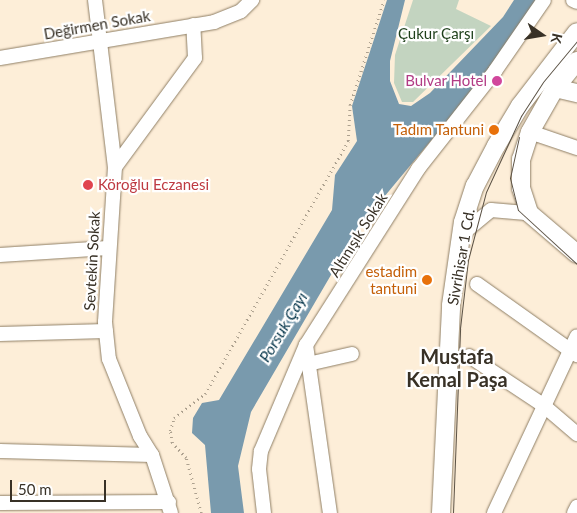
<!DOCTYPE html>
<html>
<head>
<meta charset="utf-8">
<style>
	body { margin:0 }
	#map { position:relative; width:577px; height:513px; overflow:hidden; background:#fdeed8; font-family:Lato,sans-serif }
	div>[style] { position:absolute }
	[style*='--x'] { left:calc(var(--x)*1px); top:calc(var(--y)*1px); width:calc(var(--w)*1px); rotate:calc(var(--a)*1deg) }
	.green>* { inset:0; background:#c3d4c0 }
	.water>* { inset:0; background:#799aad }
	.path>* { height:2.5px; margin-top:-1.25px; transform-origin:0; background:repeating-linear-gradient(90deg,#ada18f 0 1px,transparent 0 5px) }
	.roads { filter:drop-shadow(0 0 1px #8f7f65) drop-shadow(0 0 1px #8f7f65) }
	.minor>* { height:14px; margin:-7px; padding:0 7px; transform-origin:7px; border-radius:7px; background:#fff }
	.major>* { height:18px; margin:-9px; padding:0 9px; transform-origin:9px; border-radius:9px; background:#fff }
	.tram>* { height:1px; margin:-0.5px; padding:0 0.5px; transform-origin:0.5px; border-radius:0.5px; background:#5b5245 }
	.dots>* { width:14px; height:14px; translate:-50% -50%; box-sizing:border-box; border:2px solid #fff; border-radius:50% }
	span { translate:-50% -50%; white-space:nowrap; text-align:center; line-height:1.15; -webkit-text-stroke:4.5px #fff; paint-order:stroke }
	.street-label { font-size:15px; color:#383126 }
	.park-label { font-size:15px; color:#1d3f19 }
	.hotel-label { font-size:15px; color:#b23c85 }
	.right { translate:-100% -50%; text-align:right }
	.food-label { font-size:15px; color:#c56008 }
	.health-label { font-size:15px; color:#be3a42 }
	.left { translate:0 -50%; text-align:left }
	.water-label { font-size:16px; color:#06364b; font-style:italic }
	.district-label { font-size:20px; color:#383126; font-weight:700 }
	.north { position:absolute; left:517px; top:10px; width:50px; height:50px; -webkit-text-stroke:4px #fff; paint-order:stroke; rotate:103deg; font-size:14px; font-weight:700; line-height:20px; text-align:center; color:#383126 }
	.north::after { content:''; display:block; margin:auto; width:18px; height:22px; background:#383126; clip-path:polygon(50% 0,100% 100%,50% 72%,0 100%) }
	.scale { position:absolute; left:10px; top:480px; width:96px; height:22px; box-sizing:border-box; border:2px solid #383126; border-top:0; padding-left:6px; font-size:15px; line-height:18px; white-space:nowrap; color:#383126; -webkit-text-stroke:4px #fff; paint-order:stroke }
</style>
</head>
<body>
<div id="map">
	<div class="green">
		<i style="clip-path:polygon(413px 0,459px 0,456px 9px,491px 26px,413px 102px,402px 102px,394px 83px,395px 55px)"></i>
	</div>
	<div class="water">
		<i style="clip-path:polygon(387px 0,405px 0,390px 61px,390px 81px,399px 104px,411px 106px,430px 93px,503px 17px,514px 0,537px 0,509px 47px,359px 227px,251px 412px,238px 466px,244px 513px,211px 513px,205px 445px,192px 433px,193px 418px,202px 403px,219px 400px,332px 210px,335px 175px,357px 141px,352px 106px)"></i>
	</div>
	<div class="path">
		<i style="--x:201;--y:513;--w:57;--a:-105.3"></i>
		<i style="--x:186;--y:458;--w:21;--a:-133"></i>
		<i style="--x:172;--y:443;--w:12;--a:-99"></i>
		<i style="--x:170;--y:431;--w:14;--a:-73"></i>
		<i style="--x:174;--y:418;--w:39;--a:-38"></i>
		<i style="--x:205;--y:394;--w:291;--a:-60.5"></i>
		<i style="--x:348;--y:141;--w:36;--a:-87"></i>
		<i style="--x:350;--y:105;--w:110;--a:-72.1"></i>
	</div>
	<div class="roads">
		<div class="minor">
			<i style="--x:95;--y:0;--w:168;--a:83.2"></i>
			<i style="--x:115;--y:167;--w:155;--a:93.7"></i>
			<i style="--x:105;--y:322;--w:37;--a:84"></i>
			<i style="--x:109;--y:359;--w:83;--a:68.1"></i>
			<i style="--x:140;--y:436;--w:22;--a:58"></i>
			<i style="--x:152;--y:455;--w:61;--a:71.9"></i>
			<i style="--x:573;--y:0;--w:4;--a:27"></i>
			<i style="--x:0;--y:58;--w:217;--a:-9.5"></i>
			<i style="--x:214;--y:22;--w:29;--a:-22"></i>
			<i style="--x:241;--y:11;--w:16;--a:-45"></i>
			<i style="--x:530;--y:132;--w:50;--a:18.8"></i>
			<i style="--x:115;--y:167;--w:135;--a:-53.7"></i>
			<i style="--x:195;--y:58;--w:33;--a:-93"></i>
			<i style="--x:462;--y:241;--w:12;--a:-66"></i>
			<i style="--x:467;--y:230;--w:31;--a:-40"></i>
			<i style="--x:491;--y:210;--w:38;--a:5"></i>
			<i style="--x:0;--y:255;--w:108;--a:-3.7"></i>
			<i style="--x:477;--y:284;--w:123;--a:35.4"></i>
			<i style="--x:0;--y:334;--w:106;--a:-1.6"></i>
			<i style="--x:306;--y:345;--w:170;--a:81.9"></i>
			<i style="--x:469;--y:356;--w:89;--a:33.5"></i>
			<i style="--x:543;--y:405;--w:45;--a:40.5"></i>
			<i style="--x:308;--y:364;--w:45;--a:-12.8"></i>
			<i style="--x:0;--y:451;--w:152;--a:1.5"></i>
			<i style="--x:0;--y:503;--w:169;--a:-0.3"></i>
			<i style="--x:264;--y:513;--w:44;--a:-96.5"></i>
			<i style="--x:259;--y:469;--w:18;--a:-84"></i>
			<i style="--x:261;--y:451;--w:115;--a:-67"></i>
			<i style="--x:306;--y:345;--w:209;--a:-57.5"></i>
			<i style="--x:418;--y:169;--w:125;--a:-51.8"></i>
			<i style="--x:495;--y:71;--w:86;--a:-55.4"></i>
			<i style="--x:494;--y:513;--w:195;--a:-64.9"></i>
			<i style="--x:574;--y:513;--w:7;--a:-63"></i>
		</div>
		<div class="major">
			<i style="--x:577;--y:61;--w:35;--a:129"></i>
			<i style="--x:555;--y:88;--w:51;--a:119.6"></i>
			<i style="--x:530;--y:132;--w:28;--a:108"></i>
			<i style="--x:521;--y:159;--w:29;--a:90"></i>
			<i style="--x:521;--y:188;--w:26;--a:72"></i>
			<i style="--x:529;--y:213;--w:63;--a:40.5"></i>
			<i style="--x:555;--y:88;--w:23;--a:13"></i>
			<i style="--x:441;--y:513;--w:208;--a:-87.2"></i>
			<i style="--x:451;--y:305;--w:84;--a:-81.8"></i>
			<i style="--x:463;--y:222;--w:38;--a:-72"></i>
			<i style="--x:475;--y:186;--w:45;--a:-62.3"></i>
			<i style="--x:496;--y:146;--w:47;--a:-59"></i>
			<i style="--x:520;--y:106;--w:93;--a:-52.4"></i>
		</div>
	</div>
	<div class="tram">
		<i style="--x:519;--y:137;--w:42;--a:102.4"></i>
		<i style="--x:510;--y:178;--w:33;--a:76"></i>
		<i style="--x:518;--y:210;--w:80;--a:42.5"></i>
		<i style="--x:453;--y:513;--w:185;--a:-87.8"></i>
		<i style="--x:460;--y:328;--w:68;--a:-83.3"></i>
		<i style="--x:468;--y:260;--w:70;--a:-75.2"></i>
		<i style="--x:486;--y:192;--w:84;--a:-65.3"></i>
		<i style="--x:521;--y:116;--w:40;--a:-57.1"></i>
		<i style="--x:543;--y:82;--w:53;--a:-50.3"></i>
	</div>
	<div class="dots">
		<i style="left:497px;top:81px;background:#d1479c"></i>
		<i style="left:494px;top:130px;background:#e8710a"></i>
		<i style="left:88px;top:185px;background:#e0444e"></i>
		<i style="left:427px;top:280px;background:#e8710a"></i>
	</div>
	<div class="street-label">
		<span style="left:97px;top:25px;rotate:-10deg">Değirmen Sokak</span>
		<span style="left:358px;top:235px;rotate:-58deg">Altınışık Sokak</span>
		<span style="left:461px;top:257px;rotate:-80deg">Sivrihisar 1 Cd.</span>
		<span style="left:92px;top:261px;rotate:-87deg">Sevtekin Sokak</span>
	</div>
	<div class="park-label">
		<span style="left:436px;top:34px">Çukur Çarşı</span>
	</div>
	<div class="hotel-label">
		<span class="right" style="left:487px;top:81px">Bulvar Hotel</span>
	</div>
	<div class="food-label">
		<span class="right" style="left:484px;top:130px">Tadım Tantuni</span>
		<span class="right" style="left:417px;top:280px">estadim<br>tantuni</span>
	</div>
	<div class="health-label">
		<span class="left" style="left:98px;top:185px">Köroğlu Eczanesi</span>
	</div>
	<div class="water-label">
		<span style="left:283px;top:327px;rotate:-59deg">Porsuk Çayı</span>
	</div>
	<div class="district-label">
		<span style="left:457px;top:368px">Mustafa<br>Kemal Paşa</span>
	</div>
	<div class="north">K</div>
	<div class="scale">50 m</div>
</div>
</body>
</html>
